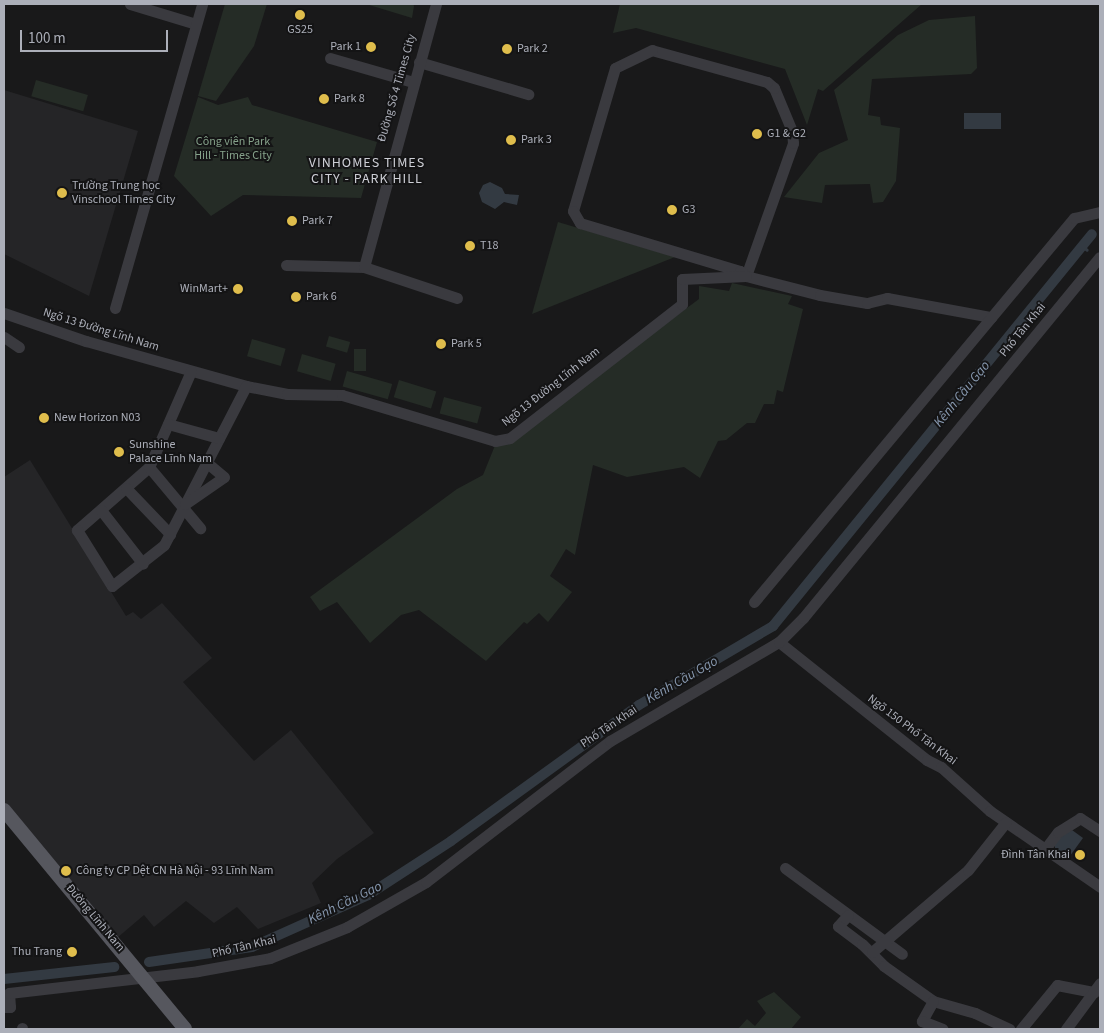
<!DOCTYPE html>
<html>
<head>
<meta charset="utf-8">
<style>
	body { margin:0 }
	#map { position:relative; width:1104px; height:1033px; overflow:hidden; background:#19191a; font-family:"Source Sans 3",sans-serif }
	div>[style] { position:absolute }
	[style*='--x'] { left:calc(var(--x)*1px); top:calc(var(--y)*1px); width:calc(var(--w)*1px); rotate:calc(var(--a)*1deg) }
	.built>* { inset:0; background:#252527 }
	.green>* { inset:0; background:#252c26; transform-origin:0 0 }
	.water>* { inset:0; background:#333a42; transform-origin:0 0 }
	.stream>* { height:3px; margin:-1.5px; padding:0 1.5px; transform-origin:1.5px; border-radius:1.5px; background:#333a42 }
	.canal>* { height:10px; margin:-5px; padding:0 5px; transform-origin:5px; border-radius:5px; background:#333a42 }
	.minor>* { height:11px; margin:-5.5px; padding:0 5.5px; transform-origin:5.5px; border-radius:5.5px; background:#3a3a3f }
	.major>* { height:14px; margin:-7px; padding:0 7px; transform-origin:7px; border-radius:7px; background:#56575e }
	.dots>* { width:14px; height:14px; translate:-50% -50%; box-sizing:border-box; border:2px solid #141415; border-radius:50% }
	span { translate:-50% -50%; white-space:nowrap; text-align:center; line-height:1.15; -webkit-text-stroke:4px #141415; paint-order:stroke }
	.poi-label { font-size:12px; color:#acafb9 }
	.right { translate:-100% -50%; text-align:right }
	.left { translate:0 -50%; text-align:left }
	.street-label { font-size:12px; color:#acafb9 }
	.park-label { font-size:12px; color:#85a18a }
	.neighbourhood-label { font-size:14px; color:#cdced5; letter-spacing:1px }
	.water-label { font-size:14px; color:#8798af; font-style:italic }
	.frame { position:absolute; inset:0; border:5px solid #acafb9; pointer-events:none }
	.scale { position:absolute; left:20px; top:30px; width:148px; height:22px; box-sizing:border-box; border:2px solid #acafb9; border-top:0; padding-left:6px; font-size:15px; line-height:18px; white-space:nowrap; color:#acafb9; -webkit-text-stroke:4px #141415; paint-order:stroke }
</style>
</head>
<body>
<div id="map">
	<div class="built">
		<i style="clip-path:polygon(4px 90px,138px 131px,89px 296px,4px 254px)"></i>
		<i style="clip-path:polygon(30px 460px,126px 616px,133px 612px,141px 619px,162px 603px,212px 658px,183px 682px,254px 761px,291px 730px,374px 833px,337px 859px,312px 883px,321px 903px,258px 929px,237px 907px,214px 923px,186px 901px,154px 927px,144px 915px,117px 938px,4px 805px,4px 477px)"></i>
	</div>
	<div class="green">
		<i style="clip-path:polygon(225px 4px,267px 4px,254px 46px,216px 101px,198px 96px)"></i>
		<i style="clip-path:polygon(366px 4px,413px 4px,414px 6px,412px 18px)"></i>
		<i style="clip-path:polygon(620px 4px,922px 4px,823px 91px,818px 89px,807px 125px,785px 69px,636px 28px,613px 33px)"></i>
		<i style="clip-path:polygon(975px 16px,977px 68px,971px 74px,872px 79px,868px 115px,880px 117px,881px 125px,900px 128px,896px 181px,883px 202px,873px 203px,870px 184px,825px 185px,822px 203px,784px 197px,819px 153px,848px 140px,834px 90px,898px 35px,929px 20px)"></i>
		<i style="left:36px;top:80px;width:54px;height:17px;rotate:16deg"></i>
		<i style="clip-path:polygon(198px 97px,218px 105px,248px 97px,252px 105px,377px 142px,361px 198px,243px 195px,211px 216px,174px 176px)"></i>
		<i style="clip-path:polygon(558px 222px,675px 257px,532px 314px)"></i>
		<i style="clip-path:polygon(732px 283px,792px 296px,788px 304px,803px 309px,783px 392px,777px 390px,774px 404px,764px 404px,755px 423px,747px 423px,726px 440px,718px 441px,700px 478px,684px 467px,627px 477px,593px 465px,575px 555px,566px 549px,550px 576px,572px 592px,548px 622px,539px 613px,527px 624px,524px 622px,486px 661px,419px 610px,401px 615px,370px 643px,337px 602px,320px 611px,310px 597px,457px 489px,483px 475px,496px 443px,510px 440px,699px 299px,699px 286px,729px 291px)"></i>
		<i style="left:329px;top:336px;width:22px;height:11px;rotate:16deg"></i>
		<i style="left:252px;top:339px;width:35px;height:18px;rotate:16deg"></i>
		<i style="left:354px;top:349px;width:12px;height:22px"></i>
		<i style="left:302px;top:354px;width:35px;height:18px;rotate:16deg"></i>
		<i style="left:347px;top:371px;width:47px;height:16px;rotate:16deg"></i>
		<i style="left:399px;top:380px;width:39px;height:18px;rotate:17deg"></i>
		<i style="left:444px;top:397px;width:39px;height:17px;rotate:15deg"></i>
		<i style="clip-path:polygon(774px 992px,801px 1017px,791px 1029px,738px 1029px,747px 1019px,755px 1026px,766px 1013px,757px 1001px)"></i>
	</div>
	<div class="water">
		<i style="left:964px;top:113px;width:37px;height:16px"></i>
		<i style="clip-path:polygon(490px 182px,502px 188px,505px 194px,519px 195px,517px 205px,504px 202px,495px 209px,482px 202px,479px 193px,483px 185px)"></i>
		<i style="clip-path:polygon(1072px 830px,1083px 838px,1067px 860px,1055px 851px,1055px 843px,1057px 837px)"></i>
	</div>
	<div class="stream">
		<i style="--x:1082;--y:246;--w:6;--a:39"></i>
	</div>
	<div class="canal">
		<i style="--x:149;--y:962;--w:104;--a:-8.3"></i>
		<i style="--x:252;--y:947;--w:127;--a:-24.1"></i>
		<i style="--x:368;--y:895;--w:99;--a:-33"></i>
		<i style="--x:451;--y:841;--w:232;--a:-35.9"></i>
		<i style="--x:639;--y:705;--w:156;--a:-30.5"></i>
		<i style="--x:773;--y:626;--w:505;--a:-50.86"></i>
		<i style="--x:4;--y:979;--w:111;--a:-6.2"></i>
	</div>
	<div class="minor">
		<i style="--x:130;--y:4;--w:69;--a:16.9"></i>
		<i style="--x:330;--y:58;--w:86;--a:16.1"></i>
		<i style="--x:419;--y:62;--w:114;--a:16.4"></i>
		<i style="--x:286;--y:265;--w:78;--a:1.5"></i>
		<i style="--x:364;--y:267;--w:98;--a:18.4"></i>
		<i style="--x:364;--y:267;--w:273;--a:-74.7"></i>
		<i style="--x:746;--y:276;--w:141;--a:-70.5"></i>
		<i style="--x:793;--y:143;--w:12;--a:-95"></i>
		<i style="--x:792;--y:131;--w:47;--a:-112.7"></i>
		<i style="--x:774;--y:88;--w:9;--a:-139"></i>
		<i style="--x:767;--y:82;--w:119;--a:-164.5"></i>
		<i style="--x:652;--y:50;--w:41;--a:154.1"></i>
		<i style="--x:615;--y:68;--w:149;--a:106.4"></i>
		<i style="--x:573;--y:211;--w:14;--a:60"></i>
		<i style="--x:580;--y:223;--w:167;--a:16.7"></i>
		<i style="--x:740;--y:271;--w:8;--a:40"></i>
		<i style="--x:746;--y:276;--w:76;--a:14.4"></i>
		<i style="--x:820;--y:295;--w:48;--a:9.7"></i>
		<i style="--x:867;--y:303;--w:21;--a:-14"></i>
		<i style="--x:887;--y:298;--w:106;--a:10.4"></i>
		<i style="--x:115;--y:308;--w:316;--a:-74"></i>
		<i style="--x:4;--y:313;--w:87;--a:18.9"></i>
		<i style="--x:86;--y:341;--w:166;--a:15.7"></i>
		<i style="--x:246;--y:386;--w:42;--a:11"></i>
		<i style="--x:287;--y:394;--w:55;--a:1"></i>
		<i style="--x:342;--y:395;--w:160;--a:16.7"></i>
		<i style="--x:495;--y:441;--w:15;--a:-11"></i>
		<i style="--x:510;--y:438;--w:218;--a:-37.9"></i>
		<i style="--x:682;--y:304;--w:25;--a:-90"></i>
		<i style="--x:682;--y:279;--w:64;--a:-2.7"></i>
		<i style="--x:4;--y:337;--w:18;--a:34"></i>
		<i style="--x:191;--y:371;--w:105;--a:113.6"></i>
		<i style="--x:149;--y:467;--w:96;--a:138.8"></i>
		<i style="--x:77;--y:530;--w:66;--a:58"></i>
		<i style="--x:112;--y:586;--w:66;--a:-38.3"></i>
		<i style="--x:164;--y:545;--w:179;--a:-62.7"></i>
		<i style="--x:168;--y:424;--w:53;--a:15.4"></i>
		<i style="--x:149;--y:467;--w:80;--a:50.1"></i>
		<i style="--x:126;--y:488;--w:64;--a:46.3"></i>
		<i style="--x:185;--y:504;--w:47;--a:-34.7"></i>
		<i style="--x:224;--y:477;--w:23;--a:-140"></i>
		<i style="--x:101;--y:510;--w:68;--a:52.1"></i>
		<i style="--x:754;--y:602;--w:500;--a:-50.2"></i>
		<i style="--x:1074;--y:218;--w:27;--a:-13"></i>
		<i style="--x:779;--y:642;--w:189;--a:38.6"></i>
		<i style="--x:927;--y:760;--w:16;--a:27"></i>
		<i style="--x:941;--y:767;--w:66;--a:41.9"></i>
		<i style="--x:990;--y:811;--w:134;--a:34.6"></i>
		<i style="--x:1045;--y:849;--w:21;--a:-53"></i>
		<i style="--x:1058;--y:832;--w:26;--a:-32"></i>
		<i style="--x:1080;--y:818;--w:24;--a:33"></i>
		<i style="--x:785;--y:868;--w:145;--a:36.3"></i>
		<i style="--x:848;--y:915;--w:15;--a:132"></i>
		<i style="--x:838;--y:926;--w:30;--a:37"></i>
		<i style="--x:862;--y:944;--w:31;--a:45"></i>
		<i style="--x:884;--y:966;--w:60;--a:35.5"></i>
		<i style="--x:933;--y:1001;--w:44;--a:15.9"></i>
		<i style="--x:975;--y:1013;--w:38;--a:25"></i>
		<i style="--x:872;--y:952;--w:126;--a:-40.5"></i>
		<i style="--x:968;--y:870;--w:61;--a:-51.6"></i>
		<i style="--x:933;--y:1001;--w:23;--a:119"></i>
		<i style="--x:922;--y:1021;--w:22;--a:21"></i>
		<i style="--x:4;--y:1007;--w:6;--a:0"></i>
		<i style="--x:10;--y:1007;--w:14;--a:-94"></i>
		<i style="--x:9;--y:993;--w:190;--a:-6.6"></i>
		<i style="--x:198;--y:971;--w:73;--a:-10.2"></i>
		<i style="--x:270;--y:958;--w:83;--a:-21.9"></i>
		<i style="--x:347;--y:927;--w:91;--a:-29.7"></i>
		<i style="--x:426;--y:882;--w:232;--a:-37.5"></i>
		<i style="--x:610;--y:741;--w:196;--a:-30.4"></i>
		<i style="--x:779;--y:642;--w:34;--a:-45"></i>
		<i style="--x:803;--y:618;--w:467;--a:-50.6"></i>
		<i style="--x:22;--y:1029;--w:1;--a:-90"></i>
		<i style="--x:1021;--y:1029;--w:57;--a:-50.7"></i>
		<i style="--x:1057;--y:985;--w:38;--a:11"></i>
		<i style="--x:1066;--y:1029;--w:57;--a:-53.5"></i>
	</div>
	<div class="major">
		<i style="--x:4;--y:810;--w:284;--a:50.4"></i>
	</div>
	<div class="dots">
		<i style="left:300px;top:15px;background:#dfbd4c"></i>
		<i style="left:371px;top:47px;background:#dfbd4c"></i>
		<i style="left:507px;top:49px;background:#dfbd4c"></i>
		<i style="left:324px;top:99px;background:#dfbd4c"></i>
		<i style="left:757px;top:134px;background:#dfbd4c"></i>
		<i style="left:511px;top:140px;background:#dfbd4c"></i>
		<i style="left:62px;top:193px;background:#dfbd4c"></i>
		<i style="left:672px;top:210px;background:#dfbd4c"></i>
		<i style="left:292px;top:221px;background:#dfbd4c"></i>
		<i style="left:470px;top:246px;background:#dfbd4c"></i>
		<i style="left:238px;top:289px;background:#dfbd4c"></i>
		<i style="left:296px;top:297px;background:#dfbd4c"></i>
		<i style="left:441px;top:344px;background:#dfbd4c"></i>
		<i style="left:44px;top:418px;background:#dfbd4c"></i>
		<i style="left:119px;top:452px;background:#dfbd4c"></i>
		<i style="left:1080px;top:855px;background:#dfbd4c"></i>
		<i style="left:66px;top:871px;background:#dfbd4c"></i>
		<i style="left:72px;top:952px;background:#dfbd4c"></i>
	</div>
	<div class="poi-label">
		<span style="left:300px;top:30px">GS25</span>
		<span class="right" style="left:361px;top:47px">Park 1</span>
		<span class="left" style="left:517px;top:49px">Park 2</span>
		<span class="left" style="left:334px;top:99px">Park 8</span>
		<span class="left" style="left:767px;top:134px">G1 &amp; G2</span>
		<span class="left" style="left:521px;top:140px">Park 3</span>
		<span class="left" style="left:72px;top:193px">Trường Trung học<br>Vinschool Times City</span>
		<span class="left" style="left:682px;top:210px">G3</span>
		<span class="left" style="left:302px;top:221px">Park 7</span>
		<span class="left" style="left:480px;top:246px">T18</span>
		<span class="right" style="left:228px;top:289px">WinMart+</span>
		<span class="left" style="left:306px;top:297px">Park 6</span>
		<span class="left" style="left:451px;top:344px">Park 5</span>
		<span class="left" style="left:54px;top:418px">New Horizon N03</span>
		<span class="left" style="left:129px;top:452px">Sunshine<br>Palace Lĩnh Nam</span>
		<span class="right" style="left:1070px;top:855px">Đình Tân Khai</span>
		<span class="left" style="left:76px;top:871px">Công ty CP Dệt CN Hà Nội - 93 Lĩnh Nam</span>
		<span class="right" style="left:62px;top:952px">Thu Trang</span>
	</div>
	<div class="street-label">
		<span style="left:397px;top:88px;rotate:-74deg">Đường Số 4 Times City</span>
		<span style="left:101px;top:330px;rotate:17deg">Ngõ 13 Đường Lĩnh Nam</span>
		<span style="left:1023px;top:330px;rotate:-51deg">Phố Tân Khai</span>
		<span style="left:551px;top:387px;rotate:-38deg">Ngõ 13 Đường Lĩnh Nam</span>
		<span style="left:609px;top:727px;rotate:-34deg">Phố Tân Khai</span>
		<span style="left:912px;top:730px;rotate:37deg">Ngõ 150 Phố Tân Khai</span>
		<span style="left:95px;top:918px;rotate:50deg">Đường Lĩnh Nam</span>
		<span style="left:244px;top:947px;rotate:-13deg">Phố Tân Khai</span>
	</div>
	<div class="park-label">
		<span style="left:233px;top:149px">Công viên Park<br>Hill - Times City</span>
	</div>
	<div class="neighbourhood-label">
		<span style="left:367px;top:171px">VINHOMES TIMES<br>CITY - PARK HILL</span>
	</div>
	<div class="water-label">
		<span style="left:962px;top:394px;rotate:-51deg">Kênh Cầu Gạo</span>
		<span style="left:682px;top:680px;rotate:-30deg">Kênh Cầu Gạo</span>
		<span style="left:345px;top:903px;rotate:-26deg">Kênh Cầu Gạo</span>
	</div>
	<div class="frame"></div>
	<div class="scale">100 m</div>
</div>
</body>
</html>
